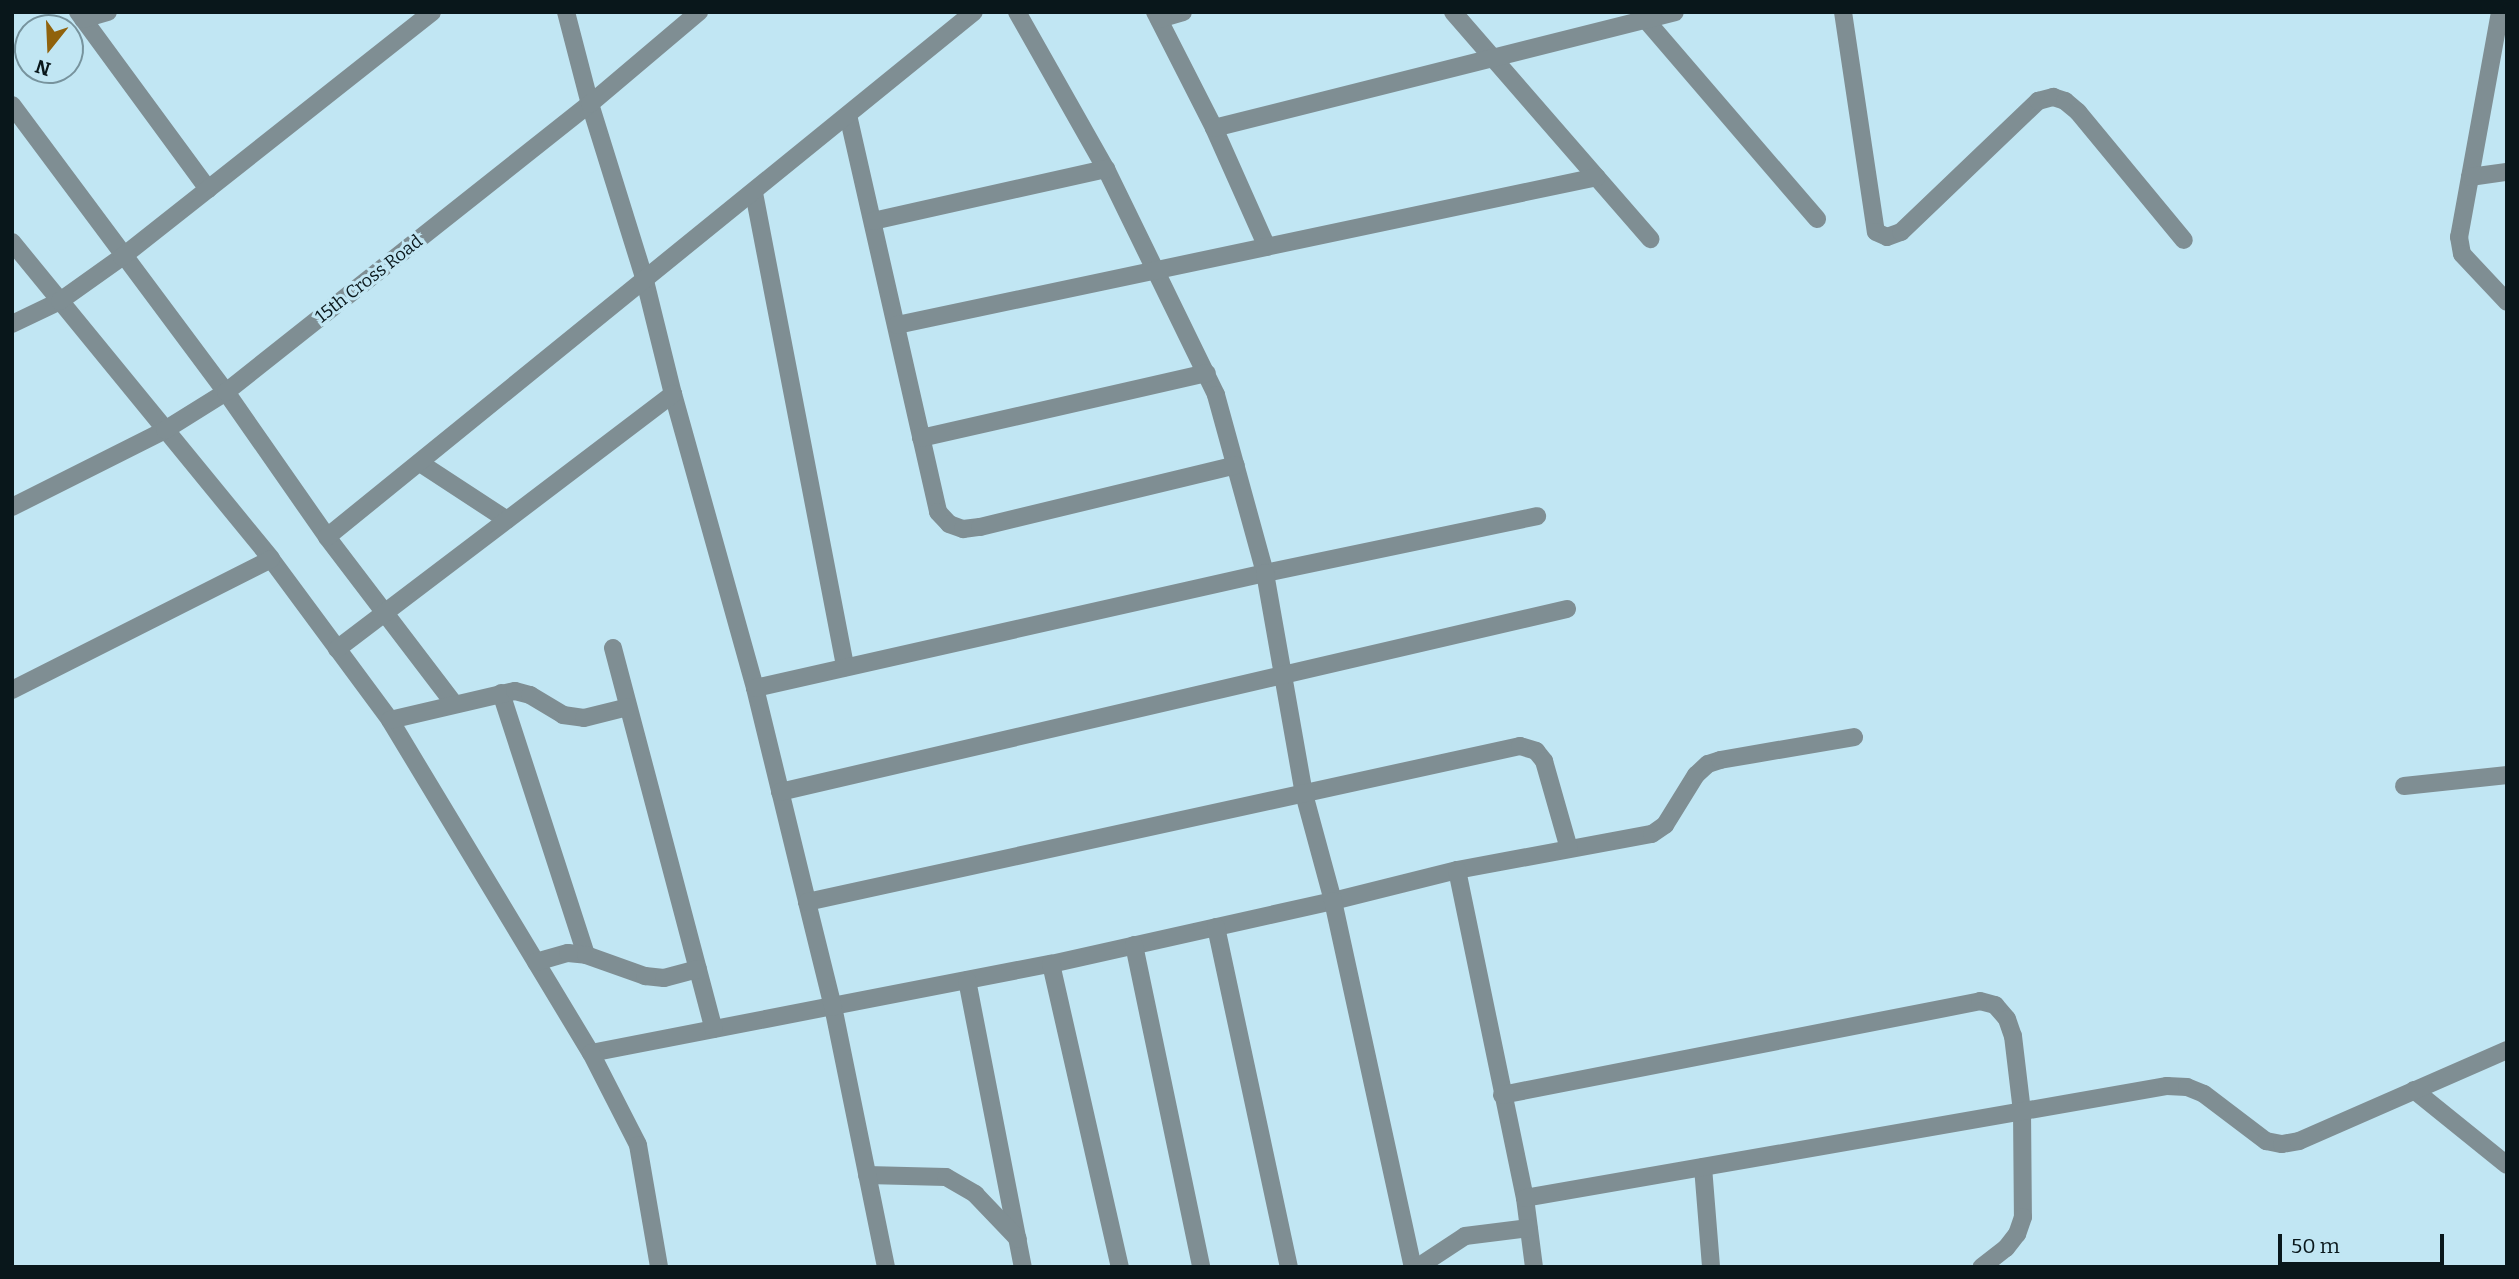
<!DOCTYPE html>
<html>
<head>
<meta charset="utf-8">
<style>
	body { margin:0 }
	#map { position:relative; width:2519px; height:1279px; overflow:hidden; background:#c1e6f3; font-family:Bitter,serif }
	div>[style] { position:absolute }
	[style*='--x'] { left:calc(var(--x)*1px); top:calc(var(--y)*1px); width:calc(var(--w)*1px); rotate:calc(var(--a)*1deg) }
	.minor>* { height:18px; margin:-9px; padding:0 9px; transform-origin:9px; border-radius:9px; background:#7f8e93 }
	span { translate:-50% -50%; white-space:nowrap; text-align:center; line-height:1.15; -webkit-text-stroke:6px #c1e6f3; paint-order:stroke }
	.street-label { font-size:18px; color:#09171b }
	.frame { position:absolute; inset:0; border:14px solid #09171b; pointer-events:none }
	.north { position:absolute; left:14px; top:14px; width:70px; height:70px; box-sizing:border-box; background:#c1e6f3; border:2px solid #77939d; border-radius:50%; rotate:198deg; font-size:19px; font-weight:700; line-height:28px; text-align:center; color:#09171b }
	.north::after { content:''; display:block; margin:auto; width:24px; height:32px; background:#90620c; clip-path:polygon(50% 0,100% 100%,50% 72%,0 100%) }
	.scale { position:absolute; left:2278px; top:1234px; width:166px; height:32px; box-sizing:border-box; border:4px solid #09171b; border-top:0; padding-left:9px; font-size:21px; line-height:24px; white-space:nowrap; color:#09171b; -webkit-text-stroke:5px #c1e6f3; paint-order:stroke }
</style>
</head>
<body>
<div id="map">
	<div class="minor">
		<i style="--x:78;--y:12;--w:220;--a:53.7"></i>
		<i style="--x:566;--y:12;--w:95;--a:75.4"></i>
		<i style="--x:590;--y:104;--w:185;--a:72.7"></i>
		<i style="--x:645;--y:281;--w:116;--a:76.1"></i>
		<i style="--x:673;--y:394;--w:305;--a:74.4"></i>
		<i style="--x:755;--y:688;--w:220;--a:76.3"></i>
		<i style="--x:1017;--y:12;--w:180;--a:60.5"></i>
		<i style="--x:1106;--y:169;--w:251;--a:64"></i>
		<i style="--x:1216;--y:395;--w:185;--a:74.6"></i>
		<i style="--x:1265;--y:573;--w:278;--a:-11.8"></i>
		<i style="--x:1155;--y:12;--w:130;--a:63"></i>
		<i style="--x:1214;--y:128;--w:130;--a:66"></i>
		<i style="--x:1453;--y:12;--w:301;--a:49"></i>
		<i style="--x:1639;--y:12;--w:273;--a:49.3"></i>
		<i style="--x:1843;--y:12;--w:222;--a:81.5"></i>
		<i style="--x:1876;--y:232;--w:12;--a:24"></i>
		<i style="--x:1887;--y:237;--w:15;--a:-20"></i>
		<i style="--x:1901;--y:232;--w:190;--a:-43.7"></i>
		<i style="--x:2038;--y:101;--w:16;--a:-15"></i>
		<i style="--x:2053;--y:97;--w:13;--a:18"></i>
		<i style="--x:2065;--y:101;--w:17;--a:40"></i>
		<i style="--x:2078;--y:112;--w:166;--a:50.4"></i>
		<i style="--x:2500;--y:12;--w:229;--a:100.3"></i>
		<i style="--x:2459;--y:237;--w:17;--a:80"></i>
		<i style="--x:2462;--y:254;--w:66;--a:46.8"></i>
		<i style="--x:83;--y:19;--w:26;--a:-16"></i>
		<i style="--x:1159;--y:19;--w:25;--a:-16"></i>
		<i style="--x:12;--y:105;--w:358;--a:53.3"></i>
		<i style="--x:226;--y:392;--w:177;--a:55.1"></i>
		<i style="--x:327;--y:537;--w:210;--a:52.7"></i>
		<i style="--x:848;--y:115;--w:407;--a:77.2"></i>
		<i style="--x:938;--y:512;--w:16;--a:47"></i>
		<i style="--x:949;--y:524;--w:15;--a:20"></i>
		<i style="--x:963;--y:529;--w:17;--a:-7"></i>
		<i style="--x:980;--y:527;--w:263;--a:-13.6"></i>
		<i style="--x:1214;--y:128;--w:475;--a:-14.1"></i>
		<i style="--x:2470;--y:177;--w:37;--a:-8"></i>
		<i style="--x:754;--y:193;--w:483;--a:79.1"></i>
		<i style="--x:873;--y:221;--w:239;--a:-12.6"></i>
		<i style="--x:12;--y:242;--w:409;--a:50.7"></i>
		<i style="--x:271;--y:559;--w:200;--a:53.5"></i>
		<i style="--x:390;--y:720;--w:389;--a:58.9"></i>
		<i style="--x:591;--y:1053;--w:469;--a:-11"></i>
		<i style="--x:1051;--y:964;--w:289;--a:-12.6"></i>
		<i style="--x:1333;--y:901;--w:128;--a:-14"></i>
		<i style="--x:1457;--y:870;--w:198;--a:-10.5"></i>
		<i style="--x:1652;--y:834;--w:16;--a:-35"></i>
		<i style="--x:1665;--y:825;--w:59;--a:-58.2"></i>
		<i style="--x:1696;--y:775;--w:16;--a:-43"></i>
		<i style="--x:1708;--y:764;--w:13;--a:-18"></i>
		<i style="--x:1720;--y:760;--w:136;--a:-9.7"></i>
		<i style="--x:12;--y:324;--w:53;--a:-25.6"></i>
		<i style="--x:60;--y:301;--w:76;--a:-35.4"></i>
		<i style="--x:122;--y:257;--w:395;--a:-38.3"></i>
		<i style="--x:897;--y:325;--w:715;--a:-11.94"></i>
		<i style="--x:921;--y:438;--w:293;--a:-12.8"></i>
		<i style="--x:420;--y:463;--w:104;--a:33.2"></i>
		<i style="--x:12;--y:507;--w:171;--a:-26.7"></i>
		<i style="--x:165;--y:430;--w:72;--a:-31.9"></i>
		<i style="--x:226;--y:392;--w:464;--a:-38.4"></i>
		<i style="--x:590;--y:104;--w:143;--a:-40.2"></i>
		<i style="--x:327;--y:537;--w:833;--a:-39.06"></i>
		<i style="--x:613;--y:648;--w:394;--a:75.2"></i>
		<i style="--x:337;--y:649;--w:422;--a:-37.2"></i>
		<i style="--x:755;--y:688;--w:523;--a:-12.71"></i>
		<i style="--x:1265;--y:573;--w:224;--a:80"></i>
		<i style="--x:1304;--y:794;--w:111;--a:74.8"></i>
		<i style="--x:1333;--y:901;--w:375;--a:77.7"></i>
		<i style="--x:12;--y:690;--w:290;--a:-26.8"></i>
		<i style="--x:501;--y:693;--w:275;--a:72"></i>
		<i style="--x:390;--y:720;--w:128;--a:-13.1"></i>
		<i style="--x:515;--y:691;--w:16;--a:15"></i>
		<i style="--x:530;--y:695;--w:39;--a:31"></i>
		<i style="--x:563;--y:715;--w:21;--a:8"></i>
		<i style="--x:584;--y:718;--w:45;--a:-14"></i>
		<i style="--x:2404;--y:786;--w:104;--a:-6.1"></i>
		<i style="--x:780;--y:792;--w:808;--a:-13.09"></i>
		<i style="--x:1457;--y:870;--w:335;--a:78.3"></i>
		<i style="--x:1525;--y:1198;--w:70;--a:82.6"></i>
		<i style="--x:1216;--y:927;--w:348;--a:77.9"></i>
		<i style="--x:1134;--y:945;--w:329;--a:78.2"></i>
		<i style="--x:536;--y:962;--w:33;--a:-16"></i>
		<i style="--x:568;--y:953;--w:18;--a:6"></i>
		<i style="--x:586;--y:955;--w:63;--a:19.6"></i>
		<i style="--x:645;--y:976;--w:19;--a:6"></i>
		<i style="--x:664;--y:978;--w:35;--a:-15"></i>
		<i style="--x:1051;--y:964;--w:311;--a:77.2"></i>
		<i style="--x:967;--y:980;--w:292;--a:79"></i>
		<i style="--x:591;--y:1053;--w:103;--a:62.9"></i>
		<i style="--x:638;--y:1145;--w:124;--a:80.2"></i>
		<i style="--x:2414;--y:1090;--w:119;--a:38.9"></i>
		<i style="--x:1502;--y:1095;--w:487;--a:-11.1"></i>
		<i style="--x:1980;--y:1001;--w:16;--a:15"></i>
		<i style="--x:1995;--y:1005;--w:18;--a:49"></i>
		<i style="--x:2007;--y:1019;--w:18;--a:71"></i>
		<i style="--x:2013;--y:1036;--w:76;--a:83.2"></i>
		<i style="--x:2022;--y:1111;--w:106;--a:89.5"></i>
		<i style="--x:2023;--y:1217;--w:18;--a:109"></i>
		<i style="--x:2017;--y:1234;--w:18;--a:128"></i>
		<i style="--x:2006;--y:1248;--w:31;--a:142"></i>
		<i style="--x:1703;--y:1167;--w:100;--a:85.4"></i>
		<i style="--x:867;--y:1175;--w:79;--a:1.5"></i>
		<i style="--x:946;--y:1177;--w:34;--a:30"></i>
		<i style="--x:975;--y:1194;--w:62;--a:46.3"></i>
		<i style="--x:1525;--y:1198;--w:652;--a:-9.9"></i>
		<i style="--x:2167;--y:1086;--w:20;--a:3"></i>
		<i style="--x:2187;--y:1087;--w:18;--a:22"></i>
		<i style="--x:2204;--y:1094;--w:78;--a:37.2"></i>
		<i style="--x:2266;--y:1141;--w:16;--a:11"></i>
		<i style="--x:2282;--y:1144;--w:17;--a:-10"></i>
		<i style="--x:2299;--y:1141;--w:227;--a:-23.6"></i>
		<i style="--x:886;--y:1267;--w:265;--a:-101.5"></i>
		<i style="--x:833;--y:1007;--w:108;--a:-103.9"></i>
		<i style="--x:807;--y:902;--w:730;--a:-12.34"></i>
		<i style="--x:1520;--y:746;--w:17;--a:17"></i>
		<i style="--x:1536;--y:751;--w:13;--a:51"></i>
		<i style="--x:1544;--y:761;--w:91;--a:74.1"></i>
		<i style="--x:1418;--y:1267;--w:56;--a:-33.4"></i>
		<i style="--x:1465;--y:1236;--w:64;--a:-7.1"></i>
	</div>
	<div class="street-label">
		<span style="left:369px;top:279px;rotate:-38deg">15th Cross Road</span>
	</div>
	<div class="frame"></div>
	<div class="north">N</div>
	<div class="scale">50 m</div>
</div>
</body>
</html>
